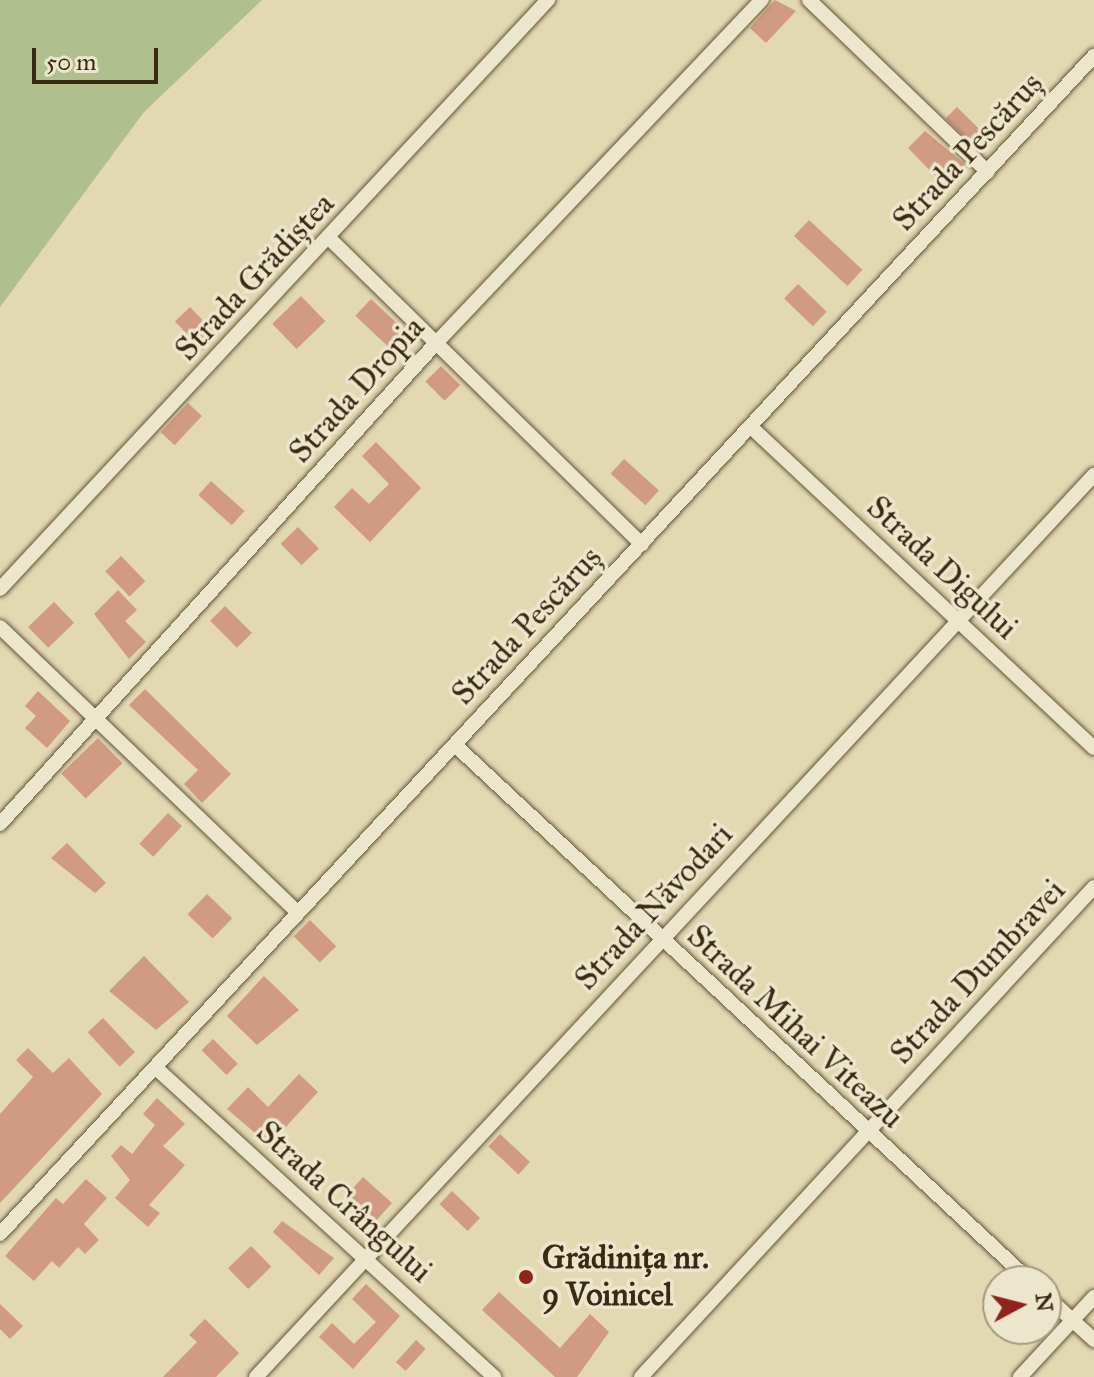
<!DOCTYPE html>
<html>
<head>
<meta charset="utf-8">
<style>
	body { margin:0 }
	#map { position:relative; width:1094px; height:1377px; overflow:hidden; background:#e2d8b2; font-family:"IM FELL Great Primer",serif }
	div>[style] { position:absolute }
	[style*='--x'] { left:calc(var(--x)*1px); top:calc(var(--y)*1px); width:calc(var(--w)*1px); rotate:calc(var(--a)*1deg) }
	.green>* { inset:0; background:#b0bf8e }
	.building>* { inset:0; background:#d19a83; transform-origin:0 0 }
	.roads { filter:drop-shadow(0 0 2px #64553b) drop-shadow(0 0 2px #64553b) }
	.minor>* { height:14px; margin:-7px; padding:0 7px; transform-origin:7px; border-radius:7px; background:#ece6cd }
	.dots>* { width:22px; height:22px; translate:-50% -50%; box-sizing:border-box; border:4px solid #ece6cd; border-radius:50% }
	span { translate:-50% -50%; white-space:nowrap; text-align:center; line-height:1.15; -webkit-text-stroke:7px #ece6cd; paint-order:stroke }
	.street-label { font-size:32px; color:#3a2913 }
	.poi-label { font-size:32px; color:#3a2913; font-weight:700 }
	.left { translate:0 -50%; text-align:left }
	.north { position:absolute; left:982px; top:1265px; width:80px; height:80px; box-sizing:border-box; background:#ece6cd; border:2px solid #a59a83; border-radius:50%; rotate:83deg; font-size:22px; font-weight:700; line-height:32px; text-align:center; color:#3a2913 }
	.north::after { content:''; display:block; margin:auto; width:28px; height:36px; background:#8f2418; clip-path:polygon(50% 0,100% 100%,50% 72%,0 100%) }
	.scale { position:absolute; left:32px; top:48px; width:126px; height:36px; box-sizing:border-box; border:4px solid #3a2913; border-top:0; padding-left:10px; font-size:24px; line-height:28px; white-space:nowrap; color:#3a2913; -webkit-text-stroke:6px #ece6cd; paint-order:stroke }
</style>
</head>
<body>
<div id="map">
	<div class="green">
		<i style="clip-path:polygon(0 0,262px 0,144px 112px,0 307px)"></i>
	</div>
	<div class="building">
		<i style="clip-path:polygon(775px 0,796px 11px,766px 43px,750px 28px)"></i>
		<i style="left:957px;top:107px;width:45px;height:16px;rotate:45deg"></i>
		<i style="clip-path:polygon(925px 131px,965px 164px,945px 186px,908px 148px)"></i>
		<i style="left:809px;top:220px;width:73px;height:22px;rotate:43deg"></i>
		<i style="left:798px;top:284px;width:40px;height:20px;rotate:44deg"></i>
		<i style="left:301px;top:296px;width:35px;height:40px;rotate:46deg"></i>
		<i style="left:371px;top:299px;width:53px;height:23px;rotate:43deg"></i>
		<i style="left:190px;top:307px;width:40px;height:21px;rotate:46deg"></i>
		<i style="left:441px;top:366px;width:27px;height:22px;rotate:45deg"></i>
		<i style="left:188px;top:403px;width:19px;height:40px;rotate:43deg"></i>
		<i style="clip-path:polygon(376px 442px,421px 488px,370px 542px,334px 507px,352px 488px,369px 504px,389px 484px,362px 456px)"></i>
		<i style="left:624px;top:459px;width:47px;height:20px;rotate:42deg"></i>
		<i style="left:211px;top:481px;width:45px;height:19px;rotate:42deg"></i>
		<i style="left:298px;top:527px;width:30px;height:24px;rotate:46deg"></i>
		<i style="left:121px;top:556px;width:35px;height:22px;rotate:46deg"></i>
		<i style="clip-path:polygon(118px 590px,137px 610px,125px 621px,146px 642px,129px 659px,94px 614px)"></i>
		<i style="left:54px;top:602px;width:29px;height:36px;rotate:46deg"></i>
		<i style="left:225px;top:606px;width:38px;height:21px;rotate:45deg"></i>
		<i style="clip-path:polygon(145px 689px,231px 774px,202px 803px,184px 784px,198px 770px,129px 705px)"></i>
		<i style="clip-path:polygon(38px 691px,70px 721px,47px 748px,25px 728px,36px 716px,25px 706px)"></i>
		<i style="left:98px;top:738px;width:35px;height:51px;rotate:46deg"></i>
		<i style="left:168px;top:813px;width:19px;height:42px;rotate:43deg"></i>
		<i style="clip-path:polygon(67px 843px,106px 883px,95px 893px,51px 858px)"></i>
		<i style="left:207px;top:894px;width:35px;height:28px;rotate:44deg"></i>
		<i style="left:310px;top:920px;width:37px;height:23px;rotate:45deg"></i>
		<i style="clip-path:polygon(144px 956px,189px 1002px,156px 1030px,109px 991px)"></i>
		<i style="clip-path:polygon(264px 976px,299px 1010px,257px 1045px,227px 1016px)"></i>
		<i style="left:103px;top:1018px;width:47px;height:21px;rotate:47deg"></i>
		<i style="left:213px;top:1039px;width:35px;height:16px;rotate:45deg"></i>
		<i style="clip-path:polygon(28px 1048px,53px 1073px,69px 1058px,102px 1094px,0 1203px,0 1114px,33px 1077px,16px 1060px)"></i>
		<i style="clip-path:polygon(299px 1074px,318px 1092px,269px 1145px,227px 1109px,248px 1087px,268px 1107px)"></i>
		<i style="clip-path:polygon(157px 1098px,185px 1124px,163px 1146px,185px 1165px,149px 1205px,160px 1213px,148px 1227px,115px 1198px,130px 1180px,111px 1156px,121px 1145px,132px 1154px,155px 1125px,143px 1114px)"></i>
		<i style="left:500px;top:1134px;width:41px;height:17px;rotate:43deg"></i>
		<i style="left:363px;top:1177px;width:39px;height:23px;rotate:42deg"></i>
		<i style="clip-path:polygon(86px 1179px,107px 1198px,84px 1224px,99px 1240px,85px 1254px,78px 1247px,59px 1268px,52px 1261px,34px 1281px,5px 1256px,56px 1198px,63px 1204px)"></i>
		<i style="left:452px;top:1191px;width:39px;height:18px;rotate:44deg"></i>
		<i style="clip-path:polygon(282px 1221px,334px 1258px,319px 1275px,273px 1232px)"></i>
		<i style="left:251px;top:1246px;width:29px;height:32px;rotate:46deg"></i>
		<i style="clip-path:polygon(366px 1284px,400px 1316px,353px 1369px,319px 1337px,332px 1323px,354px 1344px,376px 1322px,352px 1299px)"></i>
		<i style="clip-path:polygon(499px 1292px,560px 1348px,590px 1314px,609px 1332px,577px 1377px,555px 1377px,482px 1310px)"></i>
		<i style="clip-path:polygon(0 1304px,23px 1326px,10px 1339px,0 1329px)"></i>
		<i style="clip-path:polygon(205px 1319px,239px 1353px,216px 1377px,163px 1377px,197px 1342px,189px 1335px)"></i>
		<i style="left:416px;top:1340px;width:13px;height:30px;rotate:42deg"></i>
	</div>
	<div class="roads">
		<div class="minor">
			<i style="--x:809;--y:0;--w:248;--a:43.9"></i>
			<i style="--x:329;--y:238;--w:438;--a:44.4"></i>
			<i style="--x:752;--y:428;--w:468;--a:43.1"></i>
			<i style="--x:0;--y:589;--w:805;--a:-47.07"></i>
			<i style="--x:0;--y:627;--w:412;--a:43.8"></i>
			<i style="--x:455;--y:745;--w:786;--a:42.99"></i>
			<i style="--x:0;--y:824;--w:651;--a:-47.8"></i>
			<i style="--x:437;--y:342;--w:472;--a:-46.5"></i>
			<i style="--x:156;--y:1068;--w:458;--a:42.4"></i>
			<i style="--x:0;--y:1234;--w:1608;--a:-47.12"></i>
			<i style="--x:1046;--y:1296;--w:65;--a:42.5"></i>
			<i style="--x:256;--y:1377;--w:1231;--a:-47.11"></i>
			<i style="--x:641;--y:1377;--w:667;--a:-47.25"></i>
			<i style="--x:1020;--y:1377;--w:109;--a:-47.2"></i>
		</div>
	</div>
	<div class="dots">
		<i style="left:526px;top:1277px;background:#8f2418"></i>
	</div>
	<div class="street-label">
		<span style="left:968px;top:152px;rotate:-47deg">Strada Pescăruș</span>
		<span style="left:255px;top:277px;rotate:-47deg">Strada Grădiștea</span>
		<span style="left:357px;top:390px;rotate:-48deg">Strada Dropia</span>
		<span style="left:942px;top:568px;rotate:43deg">Strada Digului</span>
		<span style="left:527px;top:626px;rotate:-47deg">Strada Pescăruș</span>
		<span style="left:654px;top:907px;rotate:-47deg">Strada Năvodari</span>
		<span style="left:978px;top:972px;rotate:-47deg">Strada Dumbravei</span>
		<span style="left:795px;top:1027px;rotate:43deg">Strada Mihai Viteazu</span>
		<span style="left:344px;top:1202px;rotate:42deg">Strada Crângului</span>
	</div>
	<div class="poi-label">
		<span class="left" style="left:542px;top:1277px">Grădinița nr.<br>9 Voinicel</span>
	</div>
	<div class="north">N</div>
	<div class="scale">50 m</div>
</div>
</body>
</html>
